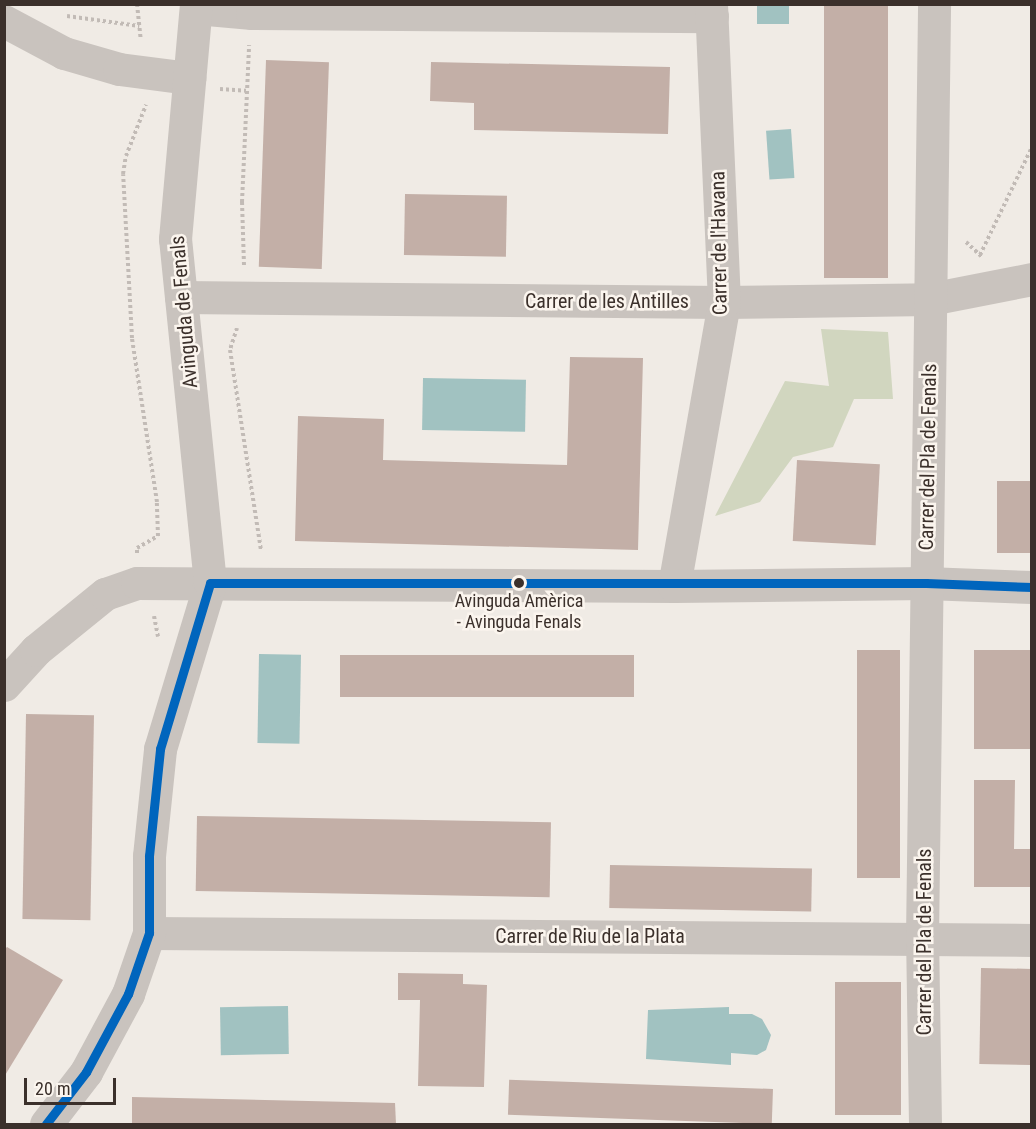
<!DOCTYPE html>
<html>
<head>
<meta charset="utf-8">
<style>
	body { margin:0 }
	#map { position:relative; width:1036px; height:1129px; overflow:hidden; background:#f0ebe5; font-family:"Roboto Condensed",sans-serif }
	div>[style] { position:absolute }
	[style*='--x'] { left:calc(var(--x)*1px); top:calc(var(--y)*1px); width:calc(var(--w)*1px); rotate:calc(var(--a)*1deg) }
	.green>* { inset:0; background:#d1d6bf }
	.water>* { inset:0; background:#a1c2c1; transform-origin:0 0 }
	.building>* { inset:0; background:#c3afa7; transform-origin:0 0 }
	.path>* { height:4px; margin-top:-2px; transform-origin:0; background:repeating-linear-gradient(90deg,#c2bbb6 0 3px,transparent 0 6px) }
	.minor>* { height:33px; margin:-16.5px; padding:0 16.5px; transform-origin:16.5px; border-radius:16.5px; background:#c9c3be }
	.bus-1>* { height:9px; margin:-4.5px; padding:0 4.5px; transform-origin:4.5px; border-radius:4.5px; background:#0065bd }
	.dots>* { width:16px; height:16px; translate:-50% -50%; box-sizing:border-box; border:3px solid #fbf5ee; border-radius:50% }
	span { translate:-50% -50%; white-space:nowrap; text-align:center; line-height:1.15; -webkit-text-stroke:5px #fbf5ee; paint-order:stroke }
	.bus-label { font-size:18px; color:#3b302b }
	.street-label { font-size:20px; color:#3b302b }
	.frame { position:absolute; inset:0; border:6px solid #3b302b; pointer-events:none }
	.scale { position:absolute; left:24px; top:1078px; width:92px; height:27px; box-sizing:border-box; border:3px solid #3b302b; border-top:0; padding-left:8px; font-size:18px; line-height:21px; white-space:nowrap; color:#3b302b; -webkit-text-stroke:4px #fbf5ee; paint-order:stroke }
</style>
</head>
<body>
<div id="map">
	<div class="green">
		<i style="clip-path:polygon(821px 329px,888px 332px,893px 399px,854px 399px,833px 447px,793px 457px,760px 502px,715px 516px,785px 381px,829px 386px)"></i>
	</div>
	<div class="water">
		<i style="left:757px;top:5px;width:32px;height:19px"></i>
		<i style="left:791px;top:129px;width:49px;height:25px;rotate:86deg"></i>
		<i style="left:423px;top:378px;width:103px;height:52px;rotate:1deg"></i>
		<i style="left:259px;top:654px;width:42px;height:89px;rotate:1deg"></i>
		<i style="left:288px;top:1006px;width:48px;height:68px;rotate:89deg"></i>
		<i style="clip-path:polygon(729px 1007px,729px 1014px,752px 1014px,762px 1019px,771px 1035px,766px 1050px,757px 1055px,731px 1053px,731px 1065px,646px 1059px,648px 1010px)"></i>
	</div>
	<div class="building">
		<i style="left:824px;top:4px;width:64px;height:274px"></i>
		<i style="left:266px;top:60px;width:63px;height:207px;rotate:2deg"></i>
		<i style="clip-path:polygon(431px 62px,670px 67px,668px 134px,474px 130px,474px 103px,430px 101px)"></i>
		<i style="left:405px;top:194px;width:102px;height:61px;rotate:1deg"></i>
		<i style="clip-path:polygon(570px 357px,643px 358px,638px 550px,295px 541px,298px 416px,384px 419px,383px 460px,567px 465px)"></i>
		<i style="left:797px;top:460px;width:83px;height:81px;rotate:3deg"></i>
		<i style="left:1032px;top:481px;width:72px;height:35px;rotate:90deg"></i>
		<i style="left:857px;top:650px;width:43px;height:228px"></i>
		<i style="left:974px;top:650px;width:58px;height:99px"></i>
		<i style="left:340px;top:655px;width:294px;height:42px"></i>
		<i style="left:26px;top:714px;width:68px;height:205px;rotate:1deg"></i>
		<i style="clip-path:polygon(974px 780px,1015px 780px,1014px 849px,1032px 849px,1032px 887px,974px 887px)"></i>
		<i style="left:197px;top:816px;width:354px;height:75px;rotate:1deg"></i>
		<i style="left:610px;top:865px;width:202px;height:43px;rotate:1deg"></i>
		<i style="clip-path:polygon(7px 947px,63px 980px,4px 1077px,4px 950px)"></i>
		<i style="left:981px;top:968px;width:51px;height:96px;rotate:1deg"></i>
		<i style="clip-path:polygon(398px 973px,463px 974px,463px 984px,487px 985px,484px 1087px,418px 1086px,420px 1000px,398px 1000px)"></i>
		<i style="left:835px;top:982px;width:66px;height:133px"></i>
		<i style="left:773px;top:1089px;width:35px;height:264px;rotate:92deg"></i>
		<i style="clip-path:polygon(132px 1097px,395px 1103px,396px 1124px,132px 1124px)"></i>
	</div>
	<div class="path">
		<i style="--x:137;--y:4;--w:36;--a:84"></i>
		<i style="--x:67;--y:16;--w:73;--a:7.9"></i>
		<i style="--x:220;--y:89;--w:26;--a:4"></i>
		<i style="--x:966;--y:242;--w:22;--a:43"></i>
		<i style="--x:980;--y:255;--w:120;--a:-64.3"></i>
		<i style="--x:244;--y:265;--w:63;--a:-91.8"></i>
		<i style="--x:242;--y:202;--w:157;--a:-87.4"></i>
		<i style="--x:237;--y:328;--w:23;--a:108"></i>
		<i style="--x:230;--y:350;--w:203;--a:81.2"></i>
		<i style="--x:137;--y:553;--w:5;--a:-90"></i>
		<i style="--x:137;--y:548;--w:24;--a:-30"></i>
		<i style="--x:158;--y:536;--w:34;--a:-92"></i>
		<i style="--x:157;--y:502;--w:166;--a:-98.7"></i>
		<i style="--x:132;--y:338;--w:164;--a:-93.1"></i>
		<i style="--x:123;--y:174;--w:18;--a:-81"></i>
		<i style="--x:126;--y:156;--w:55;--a:-68.6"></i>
		<i style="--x:154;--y:616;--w:21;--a:79"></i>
	</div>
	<div class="minor">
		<i style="--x:196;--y:8;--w:56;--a:5.1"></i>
		<i style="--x:252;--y:13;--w:460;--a:0.4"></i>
		<i style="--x:4;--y:21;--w:68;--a:28.1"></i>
		<i style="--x:64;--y:53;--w:57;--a:16.2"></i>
		<i style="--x:119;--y:69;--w:71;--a:7.3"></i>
		<i style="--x:181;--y:297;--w:543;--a:0.53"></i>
		<i style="--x:724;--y:302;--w:206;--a:-0.8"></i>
		<i style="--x:930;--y:299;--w:104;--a:-11.1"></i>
		<i style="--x:674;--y:586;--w:288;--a:-80"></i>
		<i style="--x:724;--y:302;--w:298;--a:-92.5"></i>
		<i style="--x:4;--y:685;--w:47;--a:-47.6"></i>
		<i style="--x:36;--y:650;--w:89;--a:-39.1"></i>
		<i style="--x:105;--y:594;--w:34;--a:-19"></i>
		<i style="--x:137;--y:583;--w:537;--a:0.32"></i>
		<i style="--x:674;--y:586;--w:252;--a:-0.7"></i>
		<i style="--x:926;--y:583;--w:106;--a:2.2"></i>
		<i style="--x:149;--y:933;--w:883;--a:0.45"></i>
		<i style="--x:46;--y:1124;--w:66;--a:-52.4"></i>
		<i style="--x:86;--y:1072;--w:89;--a:-61.7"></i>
		<i style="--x:128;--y:994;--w:65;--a:-71"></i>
		<i style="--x:149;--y:933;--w:77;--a:-90"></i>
		<i style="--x:149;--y:856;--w:108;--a:-84.1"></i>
		<i style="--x:160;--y:749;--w:173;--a:-73.2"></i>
		<i style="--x:210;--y:583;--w:346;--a:-95.8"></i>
		<i style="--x:175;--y:239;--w:236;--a:-84.9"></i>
		<i style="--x:925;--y:1124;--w:185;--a:-90.9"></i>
		<i style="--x:922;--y:939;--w:935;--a:-89.26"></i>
	</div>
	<div class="bus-1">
		<i style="--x:46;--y:1124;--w:66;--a:-52.4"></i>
		<i style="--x:86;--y:1072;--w:89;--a:-61.7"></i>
		<i style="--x:128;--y:994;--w:65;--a:-71"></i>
		<i style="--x:149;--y:933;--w:77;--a:-90"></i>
		<i style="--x:149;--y:856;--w:108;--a:-84.1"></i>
		<i style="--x:160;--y:749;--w:173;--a:-73.2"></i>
		<i style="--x:210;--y:583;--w:716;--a:0"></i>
		<i style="--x:926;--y:583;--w:106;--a:2.2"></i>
	</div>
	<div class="dots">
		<i style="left:519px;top:583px;background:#3b302b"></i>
	</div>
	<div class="bus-label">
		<span style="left:519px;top:612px">Avinguda Amèrica<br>- Avinguda Fenals</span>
	</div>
	<div class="street-label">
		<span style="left:719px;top:243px;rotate:-91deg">Carrer de l'Havana</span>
		<span style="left:607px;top:301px">Carrer de les Antilles</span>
		<span style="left:184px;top:312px;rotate:-95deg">Avinguda de Fenals</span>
		<span style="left:928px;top:457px;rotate:-89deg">Carrer del Pla de Fenals</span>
		<span style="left:590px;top:936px">Carrer de Riu de la Plata</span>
		<span style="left:924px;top:942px;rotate:-90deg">Carrer del Pla de Fenals</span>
	</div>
	<div class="frame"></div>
	<div class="scale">20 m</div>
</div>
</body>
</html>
